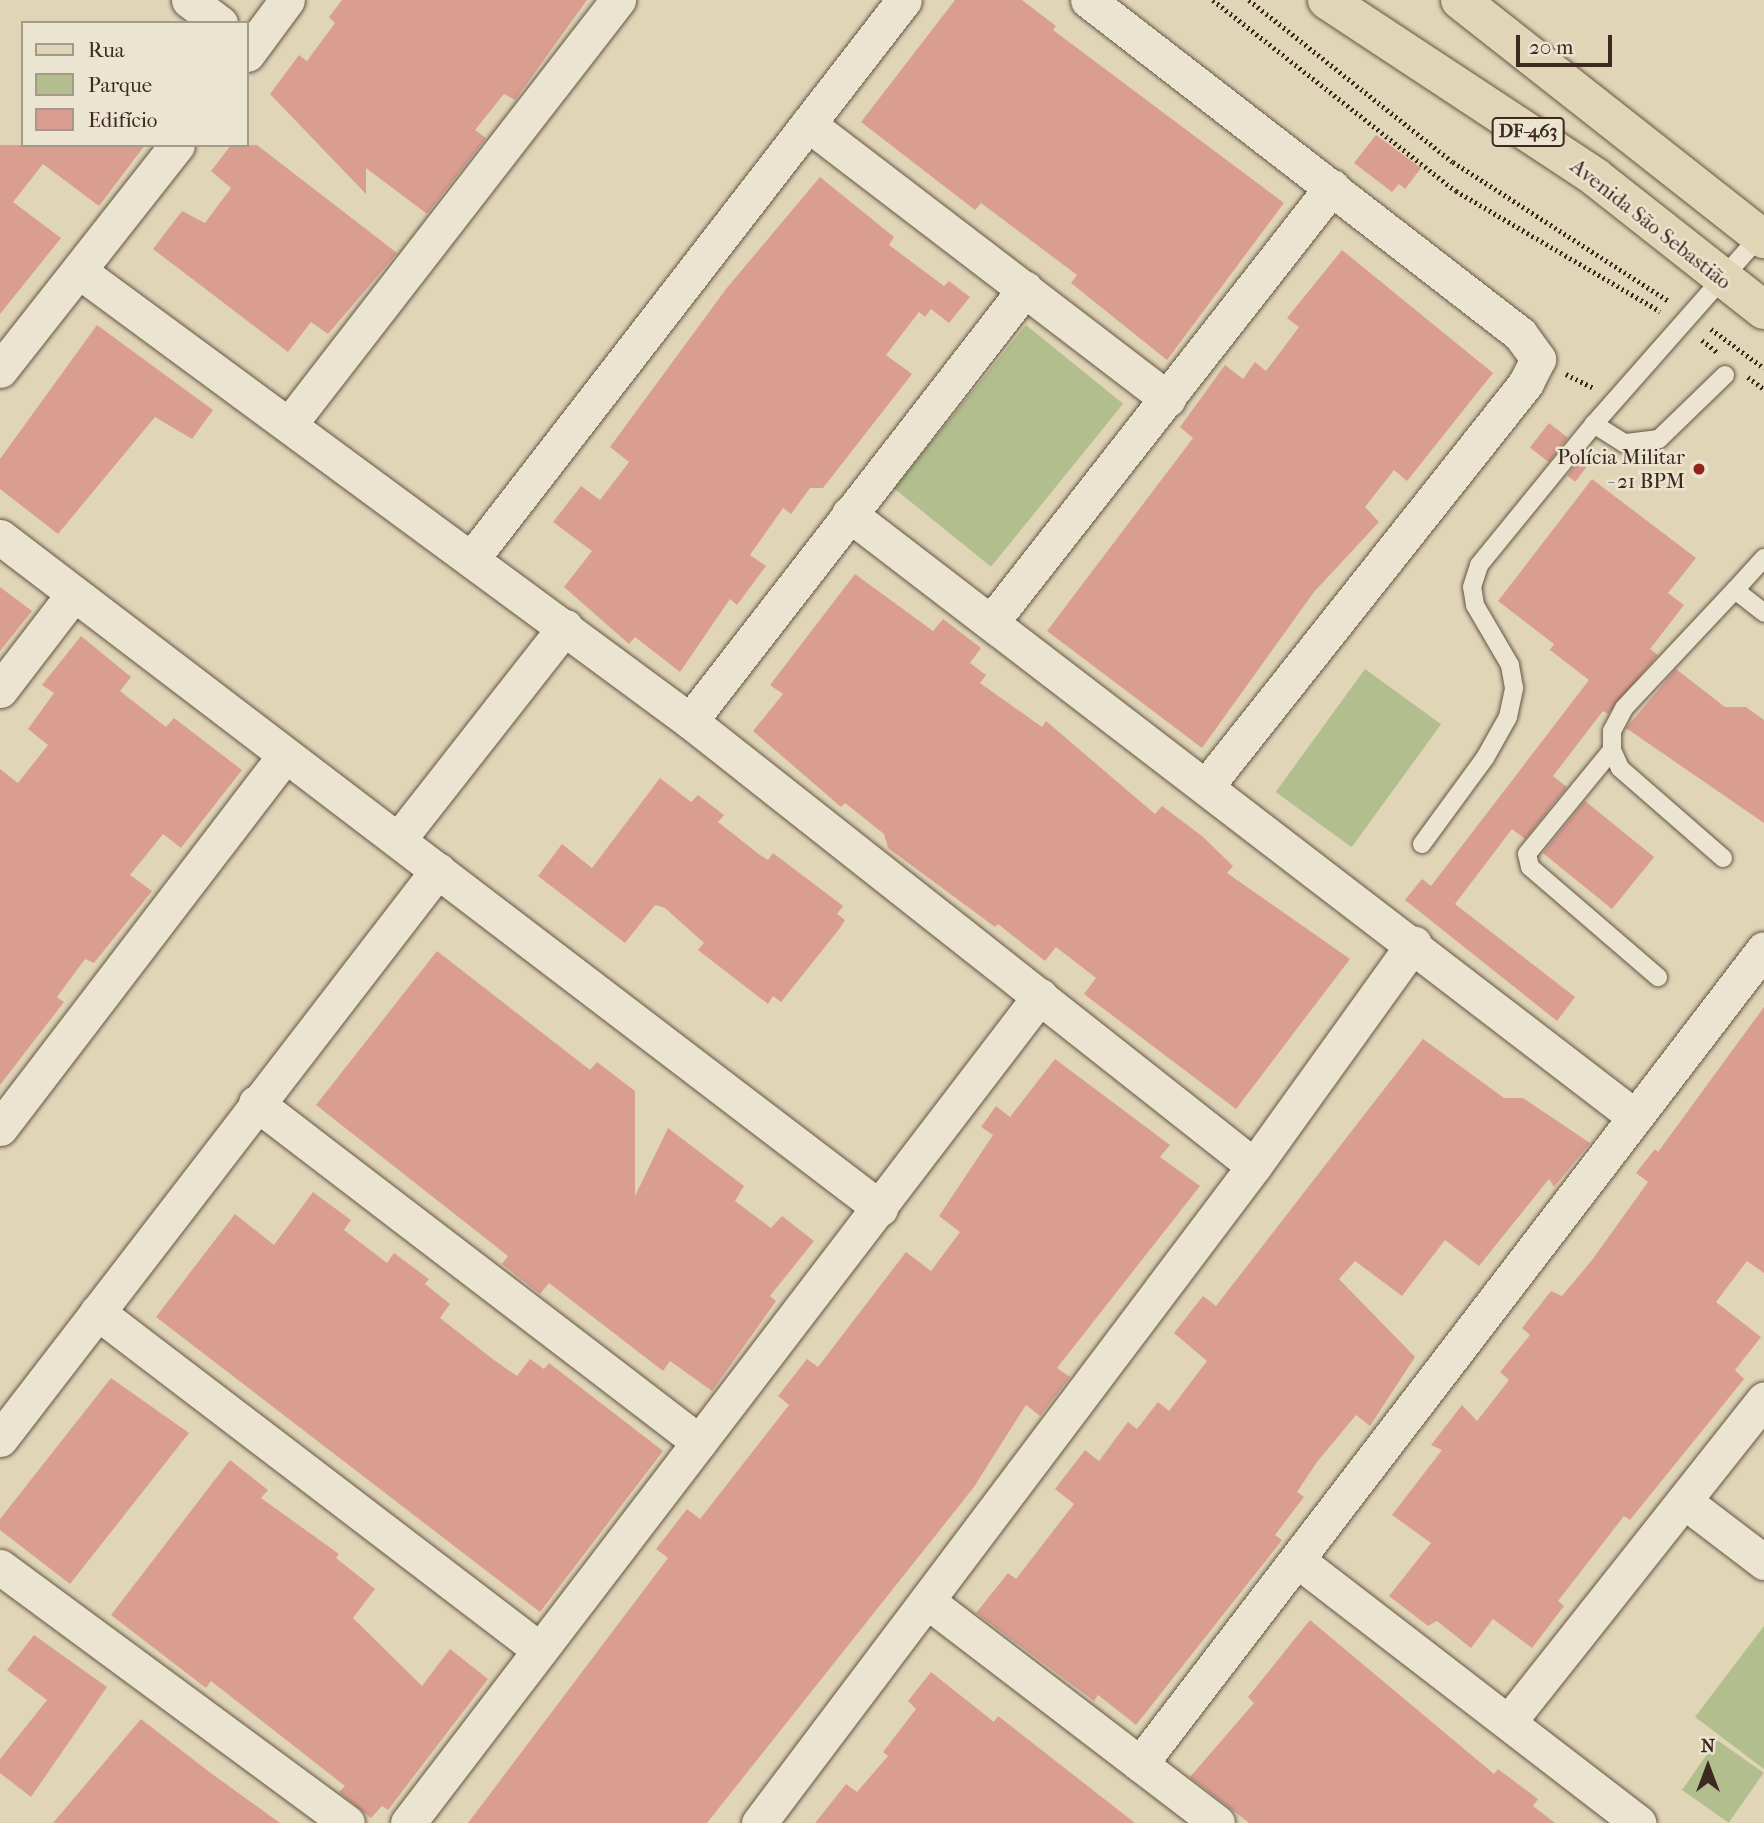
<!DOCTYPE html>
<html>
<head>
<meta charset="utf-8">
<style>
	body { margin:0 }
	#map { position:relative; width:1764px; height:1823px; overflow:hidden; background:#e0d6b7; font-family:"IM FELL French Canon",serif }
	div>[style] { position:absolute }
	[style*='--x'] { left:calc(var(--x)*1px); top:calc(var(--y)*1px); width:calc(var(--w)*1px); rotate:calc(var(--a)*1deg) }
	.green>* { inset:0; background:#b2be8e; transform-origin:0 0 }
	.building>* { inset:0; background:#da9e91; transform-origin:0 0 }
	.path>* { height:4.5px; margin-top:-2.25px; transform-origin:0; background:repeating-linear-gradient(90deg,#3e2921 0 2px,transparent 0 5.5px) }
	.roads { filter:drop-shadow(0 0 2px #665446) drop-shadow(0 0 2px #665446) }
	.service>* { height:18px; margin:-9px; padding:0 9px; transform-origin:9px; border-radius:9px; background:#ebe4d0 }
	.minor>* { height:35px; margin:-17.5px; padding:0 17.5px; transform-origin:17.5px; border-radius:17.5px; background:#ebe4d0 }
	.primary>* { height:38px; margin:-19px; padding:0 19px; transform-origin:19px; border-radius:19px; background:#e0d6b7 }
	.dots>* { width:19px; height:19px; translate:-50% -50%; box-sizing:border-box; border:4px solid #ebe4d0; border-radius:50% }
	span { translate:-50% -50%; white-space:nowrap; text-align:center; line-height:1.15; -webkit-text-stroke:5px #ebe4d0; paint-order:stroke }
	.shield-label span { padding:2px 5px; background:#ebe4d0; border:2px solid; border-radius:5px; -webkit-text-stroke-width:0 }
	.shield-label { font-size:19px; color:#3e2921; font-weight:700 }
	.street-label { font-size:21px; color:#3e2921 }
	.poi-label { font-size:21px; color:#3e2921 }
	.right { translate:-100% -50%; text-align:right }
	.legend { position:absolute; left:21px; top:21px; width:228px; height:126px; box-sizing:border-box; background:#ebe4d0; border:2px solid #a6998a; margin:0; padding:9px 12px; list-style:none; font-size:21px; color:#3e2921 }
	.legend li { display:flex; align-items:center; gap:14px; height:35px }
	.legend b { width:35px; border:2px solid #a6998a }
	.north { position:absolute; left:1673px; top:1732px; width:70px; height:70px; -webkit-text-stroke:5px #ebe4d0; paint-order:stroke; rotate:0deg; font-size:19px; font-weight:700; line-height:28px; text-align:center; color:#3e2921 }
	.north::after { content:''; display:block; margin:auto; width:24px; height:32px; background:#3e2921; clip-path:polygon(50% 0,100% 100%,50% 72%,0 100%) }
	.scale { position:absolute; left:1516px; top:35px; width:96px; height:32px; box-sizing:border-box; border:4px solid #3e2921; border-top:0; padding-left:9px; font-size:21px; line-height:24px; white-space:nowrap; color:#3e2921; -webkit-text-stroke:5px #ebe4d0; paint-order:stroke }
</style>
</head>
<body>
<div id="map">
	<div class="green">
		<i style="left:1026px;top:325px;width:125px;height:210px;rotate:39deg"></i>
		<i style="left:1365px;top:669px;width:94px;height:152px;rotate:36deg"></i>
		<i style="clip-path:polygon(1764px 1626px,1764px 1769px,1695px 1717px)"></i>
		<i style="left:1717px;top:1740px;width:57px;height:61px;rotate:35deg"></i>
	</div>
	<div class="building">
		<i style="clip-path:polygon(342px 0,587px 0,515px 100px,504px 94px,475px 130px,486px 138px,427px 214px,366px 168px,366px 194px,270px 94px,299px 55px,307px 61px,335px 23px,329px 17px)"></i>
		<i style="clip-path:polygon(955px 0,1022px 0,1056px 26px,1053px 30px,1284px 203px,1167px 360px,1071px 283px,1077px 275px,981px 203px,975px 210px,861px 122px)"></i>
		<i style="clip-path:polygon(1376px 135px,1421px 168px,1405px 189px,1399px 184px,1392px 192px,1354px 163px)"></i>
		<i style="clip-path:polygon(0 145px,145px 145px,99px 206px,43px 164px,13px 202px,61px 238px,0 314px)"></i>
		<i style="clip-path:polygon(231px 145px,257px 145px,397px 253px,328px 334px,311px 322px,288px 352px,153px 249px,182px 211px,205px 223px,231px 188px,211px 171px)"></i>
		<i style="clip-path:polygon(820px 177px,894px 237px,889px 245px,944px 286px,949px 281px,970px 297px,949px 323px,931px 309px,925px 317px,919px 312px,886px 355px,912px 374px,823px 488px,810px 488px,791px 514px,783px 508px,750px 555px,766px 566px,737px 605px,730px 599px,680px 672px,635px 637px,629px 644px,564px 587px,592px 551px,553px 522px,581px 486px,600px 500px,629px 462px,610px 447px,726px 289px)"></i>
		<i style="clip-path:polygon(1342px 250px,1493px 373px,1407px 481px,1394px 470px,1365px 507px,1379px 522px,1314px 592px,1202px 748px,1047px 631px,1193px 438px,1180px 427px,1225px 365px,1243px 379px,1255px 362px,1266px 371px,1299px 327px,1287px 318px)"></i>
		<i style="clip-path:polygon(97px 325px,213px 410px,192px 439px,155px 417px,58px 534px,0 489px,0 459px)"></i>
		<i style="left:1549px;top:423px;width:24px;height:31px;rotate:38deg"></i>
		<i style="left:1586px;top:451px;width:10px;height:31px;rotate:37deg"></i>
		<i style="clip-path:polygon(1592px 479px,1696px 558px,1668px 593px,1684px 605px,1650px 649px,1658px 655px,1608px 714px,1603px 711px,1553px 776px,1567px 787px,1525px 839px,1512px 829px,1455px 904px,1575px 997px,1557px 1021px,1405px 900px,1422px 879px,1431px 886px,1589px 680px,1550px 650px,1554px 644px,1498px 601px)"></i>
		<i style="clip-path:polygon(855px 574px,933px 631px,943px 619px,981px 648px,970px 663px,986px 675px,980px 683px,1042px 727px,1046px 721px,1155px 814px,1162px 806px,1202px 836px,1233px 866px,1227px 873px,1350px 959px,1236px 1109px,1084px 994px,1096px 978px,1056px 947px,1045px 961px,998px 924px,995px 927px,888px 848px,884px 834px,845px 803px,841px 807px,753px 731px,783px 694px,770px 685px)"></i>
		<i style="clip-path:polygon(0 587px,32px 611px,0 651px)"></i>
		<i style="clip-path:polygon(81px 636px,131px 677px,120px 691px,166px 727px,174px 718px,242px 770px,181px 848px,163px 834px,130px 875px,152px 891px,94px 963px,85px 959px,57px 997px,64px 1002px,0 1085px,0 769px,18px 783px,48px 745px,28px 729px,54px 693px,42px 685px)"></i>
		<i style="clip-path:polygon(1676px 669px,1725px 707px,1746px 707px,1764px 720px,1764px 823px,1626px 728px)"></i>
		<i style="clip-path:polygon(660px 778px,691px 802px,698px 795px,724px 815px,718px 822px,760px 855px,768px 860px,773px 853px,843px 906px,837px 914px,845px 920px,840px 928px,781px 1002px,773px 996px,768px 1004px,698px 950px,704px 943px,665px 908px,655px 905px,625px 943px,538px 876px,562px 844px,592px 868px)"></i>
		<i style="left:1585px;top:801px;width:89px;height:67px;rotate:39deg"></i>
		<i style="clip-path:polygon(437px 951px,590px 1070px,597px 1062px,635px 1091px,635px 1196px,668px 1128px,744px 1186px,735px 1201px,771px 1228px,782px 1216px,814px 1241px,770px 1296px,776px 1301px,712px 1391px,670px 1361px,663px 1371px,549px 1283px,540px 1294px,502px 1264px,508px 1256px,316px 1105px)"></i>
		<i style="clip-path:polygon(1764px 1007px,1764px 1273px,1747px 1261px,1716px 1302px,1761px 1337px,1735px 1370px,1744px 1379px,1630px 1520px,1624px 1516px,1558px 1601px,1564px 1606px,1532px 1648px,1493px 1619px,1471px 1648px,1437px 1621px,1428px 1626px,1389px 1596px,1431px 1543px,1392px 1515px,1442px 1450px,1431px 1445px,1462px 1405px,1477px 1421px,1509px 1380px,1500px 1372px,1530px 1335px,1522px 1328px,1551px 1291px,1562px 1296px,1592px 1260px,1648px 1182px,1636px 1173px,1655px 1149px,1658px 1152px)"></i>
		<i style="clip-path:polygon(1423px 1039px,1504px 1098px,1523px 1098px,1590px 1143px,1554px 1187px,1549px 1179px,1479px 1266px,1445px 1240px,1402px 1296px,1355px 1261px,1339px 1279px,1415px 1357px,1370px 1426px,1356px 1415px,1317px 1462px,1297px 1492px,1304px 1497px,1275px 1535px,1282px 1540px,1136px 1725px,1098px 1695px,1094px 1701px,976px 1613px,1008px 1573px,1016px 1579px,1074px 1504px,1055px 1489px,1085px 1450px,1099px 1461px,1128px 1422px,1137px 1429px,1158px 1402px,1169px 1411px,1207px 1361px,1174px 1333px,1203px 1296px,1216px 1306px)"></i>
		<i style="clip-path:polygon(1055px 1059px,1170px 1145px,1160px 1157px,1200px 1186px,1057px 1368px,1070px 1377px,1040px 1416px,1026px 1405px,974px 1487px,707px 1823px,468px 1823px,668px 1558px,656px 1549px,687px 1509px,700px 1519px,789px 1405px,778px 1396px,807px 1359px,818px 1367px,906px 1252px,931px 1271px,960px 1232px,939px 1216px,993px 1135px,981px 1127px,996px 1106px,1010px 1117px)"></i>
		<i style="clip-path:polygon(313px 1192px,351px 1220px,344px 1230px,387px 1263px,394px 1253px,429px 1279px,425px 1284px,450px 1304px,440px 1318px,494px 1360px,517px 1376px,530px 1359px,544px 1369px,549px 1363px,663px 1451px,540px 1612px,156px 1317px,235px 1214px,274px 1245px)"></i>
		<i style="clip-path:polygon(111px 1378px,189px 1433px,70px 1584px,0 1530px,0 1519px)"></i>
		<i style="clip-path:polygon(230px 1460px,268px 1490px,261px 1498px,339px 1554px,336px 1558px,375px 1589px,353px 1618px,422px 1686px,450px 1649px,488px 1679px,388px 1810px,382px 1806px,371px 1818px,339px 1792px,345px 1786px,211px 1681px,206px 1688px,111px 1615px)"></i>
		<i style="clip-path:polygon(1310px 1620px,1494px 1774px,1498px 1769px,1538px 1799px,1533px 1806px,1555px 1823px,1249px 1823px,1190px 1777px,1254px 1703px,1248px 1697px)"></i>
		<i style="clip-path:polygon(34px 1635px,107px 1687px,31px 1797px,0 1773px,0 1759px,47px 1700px,7px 1670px)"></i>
		<i style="clip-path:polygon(931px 1672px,994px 1722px,998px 1716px,1135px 1823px,815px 1823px,846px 1784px,857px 1792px,888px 1756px,883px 1752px,916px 1709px,908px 1701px)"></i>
		<i style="clip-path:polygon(141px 1719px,208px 1771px,280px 1823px,53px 1823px)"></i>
	</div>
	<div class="path">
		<i style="--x:1213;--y:0;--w:309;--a:38.2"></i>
		<i style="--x:1456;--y:191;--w:237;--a:30.5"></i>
		<i style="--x:1249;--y:0;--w:260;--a:38.5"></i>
		<i style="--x:1453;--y:162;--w:257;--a:32.8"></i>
		<i style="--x:1711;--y:329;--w:66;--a:36.3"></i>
		<i style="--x:1702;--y:340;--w:19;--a:39"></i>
		<i style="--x:1566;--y:374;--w:30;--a:27"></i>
		<i style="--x:1748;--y:377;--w:20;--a:37"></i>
	</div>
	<div class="roads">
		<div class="service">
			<i style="--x:1725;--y:375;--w:92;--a:135.9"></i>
			<i style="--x:1659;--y:439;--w:35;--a:173"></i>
			<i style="--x:1624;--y:443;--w:36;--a:-148"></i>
			<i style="--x:1594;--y:424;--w:251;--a:-48.6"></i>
			<i style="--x:1764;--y:558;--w:43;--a:132.2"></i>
			<i style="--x:1735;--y:590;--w:37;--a:38"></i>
			<i style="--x:1612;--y:750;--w:134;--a:129.3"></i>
			<i style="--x:1527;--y:854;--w:13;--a:77"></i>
			<i style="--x:1530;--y:867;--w:169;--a:40.7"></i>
			<i style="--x:1422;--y:844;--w:107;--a:-53.8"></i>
			<i style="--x:1485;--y:758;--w:47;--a:-60.7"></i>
			<i style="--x:1508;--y:717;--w:30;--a:-78"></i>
			<i style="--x:1514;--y:688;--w:23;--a:-100"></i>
			<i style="--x:1510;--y:665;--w:69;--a:-120.3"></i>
			<i style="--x:1475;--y:605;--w:18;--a:-99"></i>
			<i style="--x:1472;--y:587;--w:23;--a:-72"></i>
			<i style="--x:1479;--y:565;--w:182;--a:-50.8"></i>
			<i style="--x:1723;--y:858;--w:137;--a:-138.9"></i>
			<i style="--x:1620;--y:768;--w:20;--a:-114"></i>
			<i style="--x:1612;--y:750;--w:19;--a:-90"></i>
			<i style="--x:1612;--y:731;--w:26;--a:-62"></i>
			<i style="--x:1624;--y:708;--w:162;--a:-46.8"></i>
		</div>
		<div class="minor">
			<i style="--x:189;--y:0;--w:39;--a:37"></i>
			<i style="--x:1088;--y:0;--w:546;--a:37.71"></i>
			<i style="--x:1520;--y:334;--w:31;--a:54"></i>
			<i style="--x:1538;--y:359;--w:27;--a:117"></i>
			<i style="--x:1526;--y:383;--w:512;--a:128.42"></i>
			<i style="--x:247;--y:54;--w:67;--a:-53.5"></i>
			<i style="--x:808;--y:124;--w:453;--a:37.4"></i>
			<i style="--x:79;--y:271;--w:759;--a:36.37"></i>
			<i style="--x:690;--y:721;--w:718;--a:38.27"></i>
			<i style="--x:0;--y:370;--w:286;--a:-51.8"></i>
			<i style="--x:291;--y:422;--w:534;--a:-52.23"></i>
			<i style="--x:849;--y:514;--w:991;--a:37.49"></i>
			<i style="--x:0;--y:537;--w:1107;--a:37.33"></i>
			<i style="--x:473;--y:557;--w:704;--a:-52.27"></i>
			<i style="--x:993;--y:620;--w:550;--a:-51.94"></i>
			<i style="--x:0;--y:690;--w:118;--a:-52.5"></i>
			<i style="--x:690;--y:721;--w:547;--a:-52.21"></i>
			<i style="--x:398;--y:840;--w:271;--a:-51.9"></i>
			<i style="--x:256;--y:1103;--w:558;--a:37.42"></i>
			<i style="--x:0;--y:1128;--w:466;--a:-52.6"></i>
			<i style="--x:97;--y:1312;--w:557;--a:37.34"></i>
			<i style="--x:0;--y:1439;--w:718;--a:-52.41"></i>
			<i style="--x:1684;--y:1501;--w:101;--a:37.3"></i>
			<i style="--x:1297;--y:1560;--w:431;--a:37.6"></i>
			<i style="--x:0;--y:1567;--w:431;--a:36.4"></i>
			<i style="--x:927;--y:1601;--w:365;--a:37.4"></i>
			<i style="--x:1510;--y:1720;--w:409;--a:-51.6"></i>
			<i style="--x:1140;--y:1764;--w:1026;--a:-52.56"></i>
			<i style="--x:408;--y:1823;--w:1041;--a:-52.61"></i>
			<i style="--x:759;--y:1823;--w:823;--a:-53"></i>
			<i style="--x:1254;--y:1166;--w:274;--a:-54.3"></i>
		</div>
		<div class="primary">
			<i style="--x:1327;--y:0;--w:321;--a:33.4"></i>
			<i style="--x:1595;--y:177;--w:215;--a:38.2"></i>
			<i style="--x:1460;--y:0;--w:387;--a:38.2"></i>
		</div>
	</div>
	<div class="dots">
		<i style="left:1699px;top:469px;background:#8f2418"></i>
	</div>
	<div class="shield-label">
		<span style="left:1528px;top:132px">DF-463</span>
	</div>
	<div class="street-label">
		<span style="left:1651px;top:224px;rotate:38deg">Avenida São Sebastião</span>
	</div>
	<div class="poi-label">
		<span class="right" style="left:1685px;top:469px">Polícia Militar<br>- 21 BPM</span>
	</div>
	<ul class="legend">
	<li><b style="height:9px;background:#e0d6b7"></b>Rua</li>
	<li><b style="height:19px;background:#b2be8e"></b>Parque</li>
	<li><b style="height:19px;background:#da9e91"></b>Edifício</li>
	</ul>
	<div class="north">N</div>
	<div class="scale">20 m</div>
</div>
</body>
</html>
